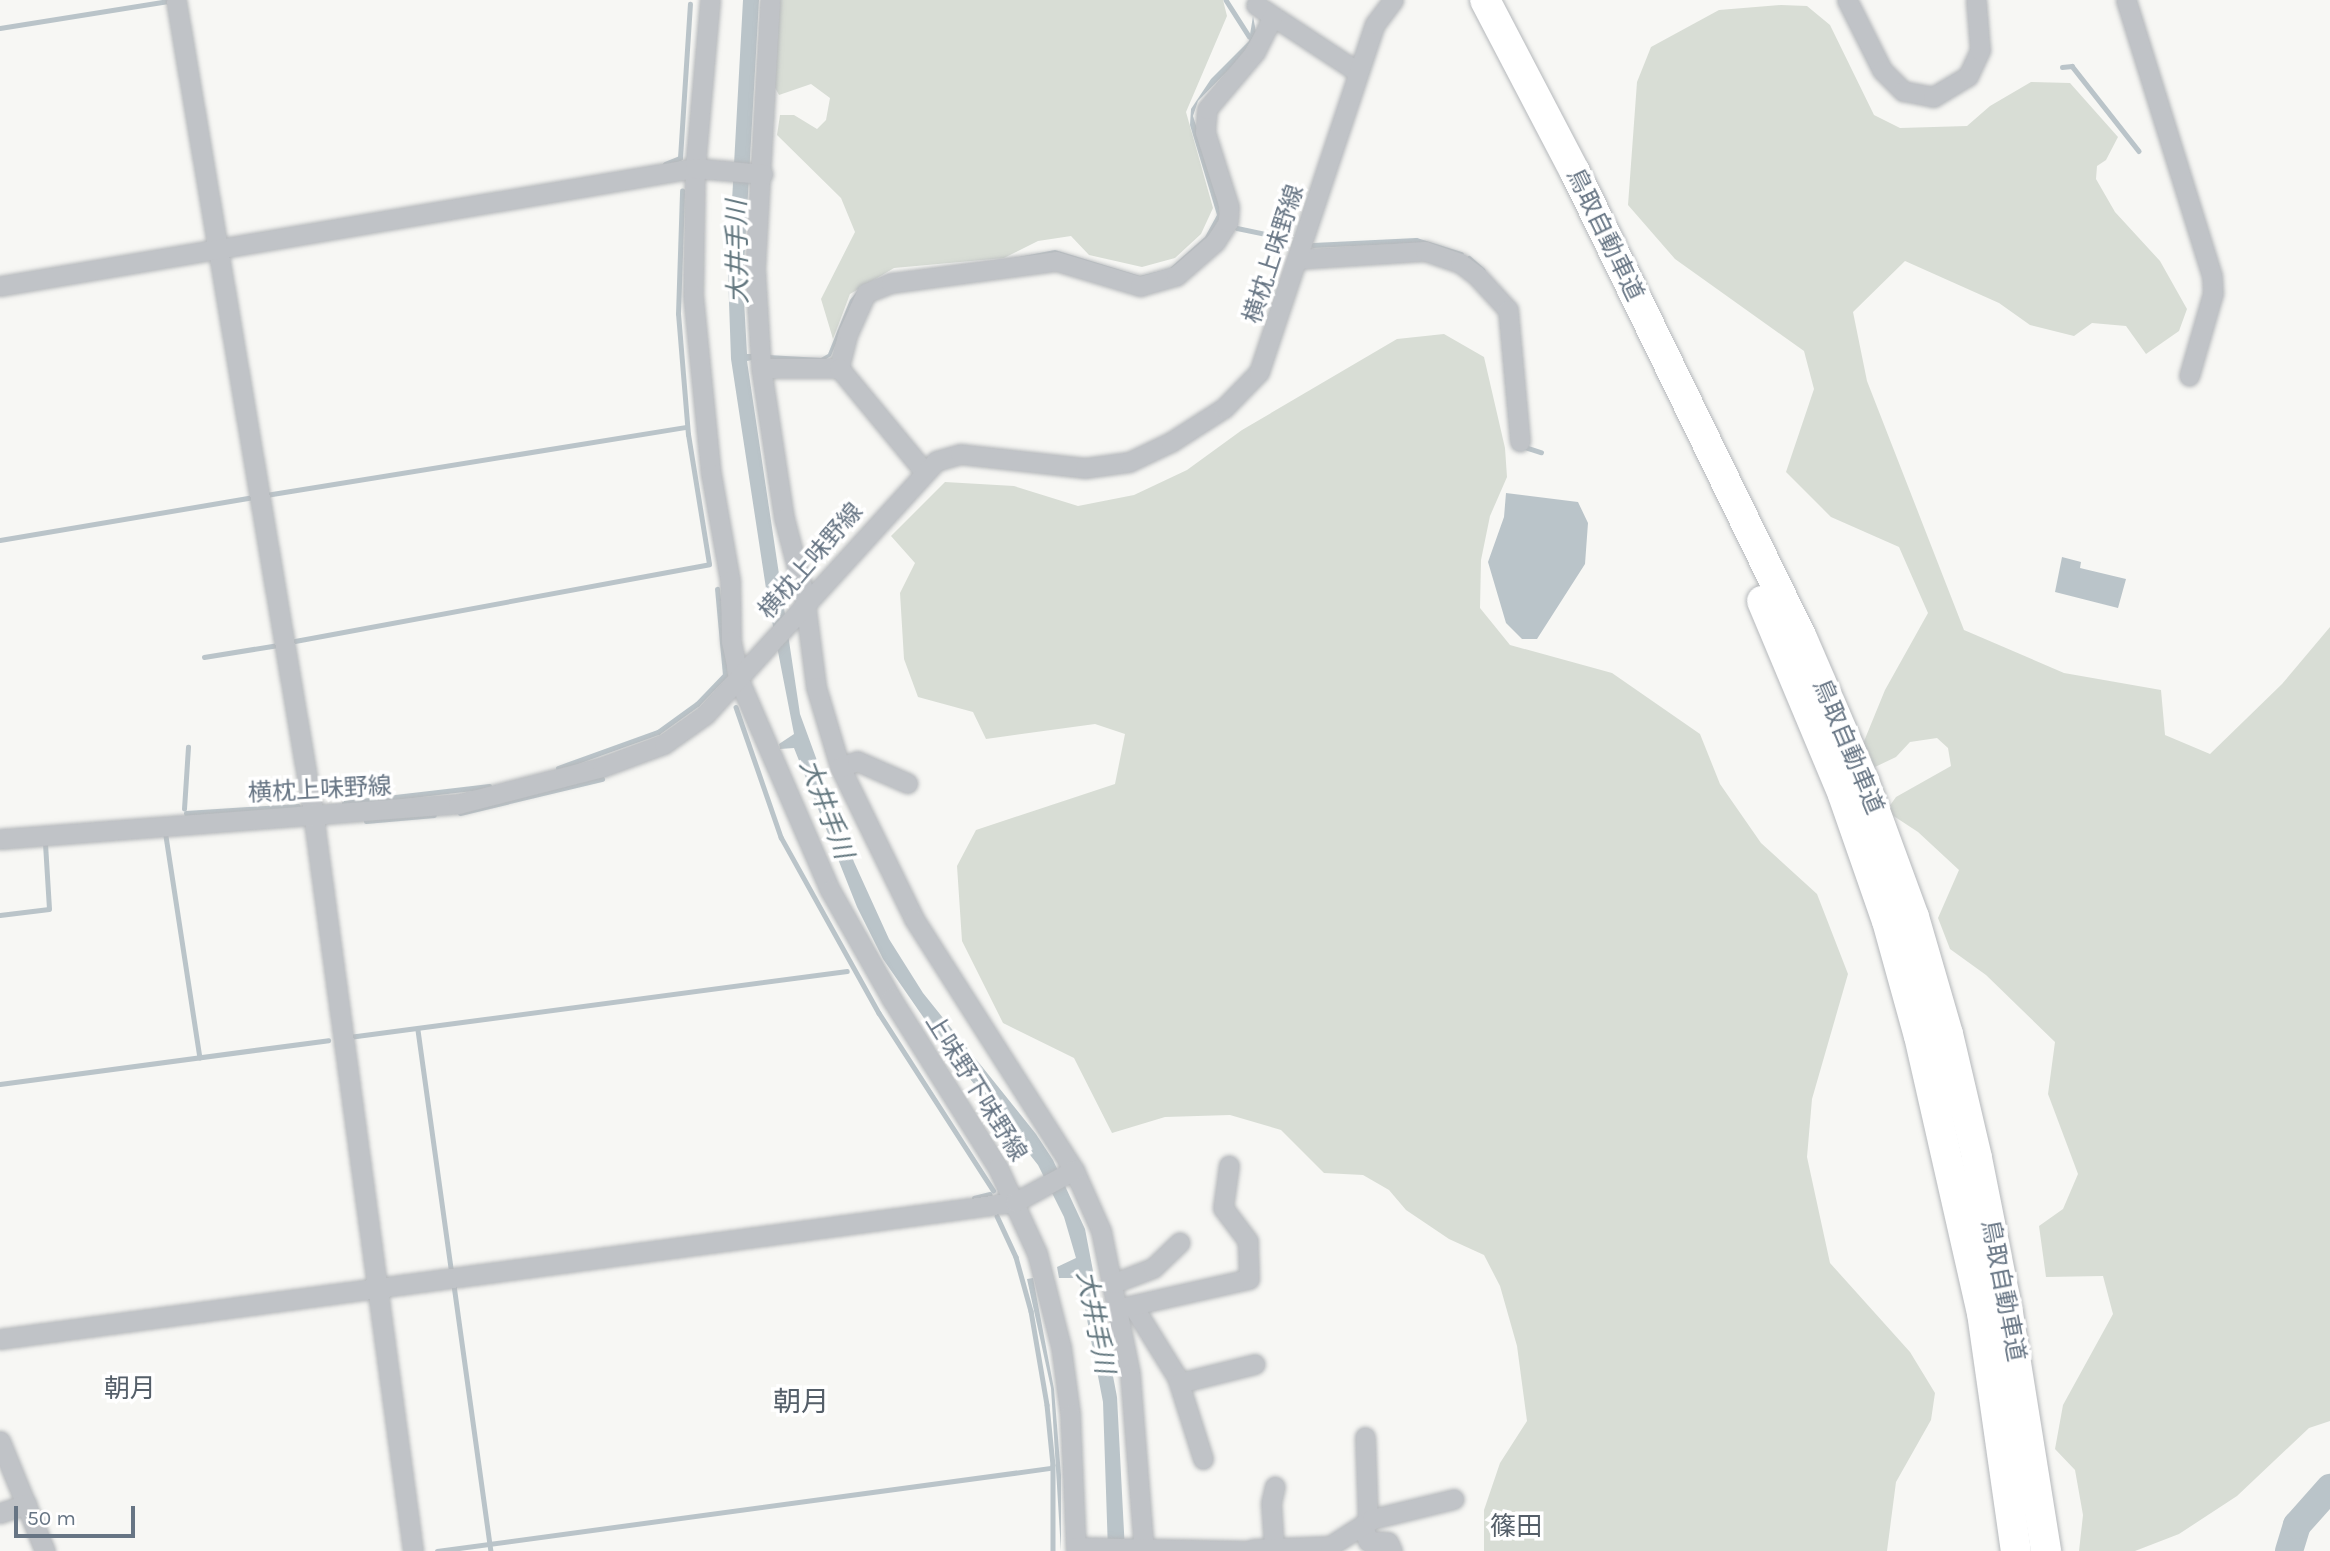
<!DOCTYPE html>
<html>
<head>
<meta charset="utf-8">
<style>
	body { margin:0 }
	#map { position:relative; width:2330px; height:1551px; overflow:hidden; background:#f7f7f4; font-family:Karla,"Noto Sans JP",sans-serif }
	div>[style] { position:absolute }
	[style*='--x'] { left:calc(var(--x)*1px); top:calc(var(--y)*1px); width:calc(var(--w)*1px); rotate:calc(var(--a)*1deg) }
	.green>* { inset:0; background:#d8ddd5 }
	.water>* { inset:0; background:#bac4c9 }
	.stream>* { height:4.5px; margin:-2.25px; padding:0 2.25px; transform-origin:2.25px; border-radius:2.25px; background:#bac4c9 }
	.river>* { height:28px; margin:-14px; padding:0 14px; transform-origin:14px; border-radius:14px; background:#bac4c9 }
	.roads { filter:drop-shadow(0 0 2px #b5b8bb) drop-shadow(0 0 2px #b5b8bb) }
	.minor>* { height:19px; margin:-9.5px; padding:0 9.5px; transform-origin:9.5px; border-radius:9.5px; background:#c0c3c7 }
	.highway>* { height:30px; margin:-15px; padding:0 15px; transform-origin:15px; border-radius:15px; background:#fff }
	span { translate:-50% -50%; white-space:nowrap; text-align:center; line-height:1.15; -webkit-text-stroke:7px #fff; paint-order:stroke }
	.street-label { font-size:24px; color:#677584 }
	.water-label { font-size:26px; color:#63777f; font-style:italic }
	.neighbourhood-label { font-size:26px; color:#555f69 }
	.quarter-label { font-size:28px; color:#555f69 }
	.scale { position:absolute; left:14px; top:1506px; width:121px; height:32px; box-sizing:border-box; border:4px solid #677584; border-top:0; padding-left:9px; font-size:21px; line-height:24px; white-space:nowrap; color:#677584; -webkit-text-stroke:5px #fff; paint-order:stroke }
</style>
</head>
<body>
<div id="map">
	<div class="green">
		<i style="clip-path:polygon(780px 0,1223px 0,1227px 16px,1186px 112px,1213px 208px,1201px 234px,1175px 258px,1142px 267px,1089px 255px,1071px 236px,1038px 241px,1004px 258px,894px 268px,850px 294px,833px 339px,821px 299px,855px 232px,841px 198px,777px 135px,780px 115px,794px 115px,817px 129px,826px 120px,830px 98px,811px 84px,779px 95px,773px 84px)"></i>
		<i style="clip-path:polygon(1781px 5px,1807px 6px,1830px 25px,1874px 115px,1900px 128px,1967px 126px,1990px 106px,2031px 82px,2070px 83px,2118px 137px,2106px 160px,2097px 166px,2096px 179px,2115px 212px,2160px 261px,2187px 309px,2179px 331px,2146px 354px,2126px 326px,2092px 323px,2074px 336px,2030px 325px,1999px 303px,1905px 261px,1853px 312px,1867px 381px,1964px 630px,2064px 673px,2161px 690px,2165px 735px,2210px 754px,2282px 684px,2330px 627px,2330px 1421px,2309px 1428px,2237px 1496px,2179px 1534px,2135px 1551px,2079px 1551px,2083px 1515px,2075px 1470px,2055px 1449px,2063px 1405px,2113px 1314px,2103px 1276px,2046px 1277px,2039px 1226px,2063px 1209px,2078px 1174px,2048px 1094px,2055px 1042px,1986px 975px,1950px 949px,1938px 918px,1959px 870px,1918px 832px,1886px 811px,1896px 797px,1951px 766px,1948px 748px,1937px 738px,1910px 742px,1896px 757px,1875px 767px,1860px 751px,1885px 690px,1928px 613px,1899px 547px,1831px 517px,1786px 472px,1814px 389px,1804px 351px,1675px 259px,1628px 205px,1637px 82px,1651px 47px,1719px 10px)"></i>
		<i style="clip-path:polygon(1444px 334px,1484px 357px,1505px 448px,1507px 477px,1490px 516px,1481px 560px,1480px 608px,1510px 645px,1612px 673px,1700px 734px,1720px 784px,1761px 843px,1817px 894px,1848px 974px,1812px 1099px,1807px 1157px,1830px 1263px,1910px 1352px,1935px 1393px,1931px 1420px,1896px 1482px,1887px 1551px,1484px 1551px,1484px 1510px,1500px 1463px,1527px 1421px,1517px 1346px,1500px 1286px,1484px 1255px,1449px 1239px,1406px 1210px,1389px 1190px,1363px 1175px,1324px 1173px,1281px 1130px,1230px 1115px,1165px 1117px,1112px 1133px,1074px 1058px,1003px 1023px,962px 941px,957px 866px,976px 830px,1115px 784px,1125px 734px,1095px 724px,986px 739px,973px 712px,918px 697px,904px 659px,900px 593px,915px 563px,891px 536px,945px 482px,1014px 486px,1078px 506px,1134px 495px,1187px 470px,1242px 430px,1397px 339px)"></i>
	</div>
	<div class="water">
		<i style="clip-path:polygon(743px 0,759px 0,743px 282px,747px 354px,757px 354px,757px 359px,747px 361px,800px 714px,854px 862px,889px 939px,923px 993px,1036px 1134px,1053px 1160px,1085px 1229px,1117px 1397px,1125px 1551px,1108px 1551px,1103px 1402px,1079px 1278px,1059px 1278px,1057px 1267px,1076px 1258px,1064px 1217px,1038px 1165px,937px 1037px,883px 959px,857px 907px,794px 748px,780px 749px,779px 744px,794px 734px,767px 595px,731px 359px,728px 274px)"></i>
		<i style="clip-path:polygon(1253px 16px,1256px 32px,1241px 57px,1198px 101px,1193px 116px,1217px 192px,1220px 214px,1218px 225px,1207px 241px,1169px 273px,1137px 278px,1065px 255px,989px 266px,852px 303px,831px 356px,816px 365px,765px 365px,768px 355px,821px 358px,828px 354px,850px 300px,860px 288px,1055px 250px,1140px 276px,1169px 269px,1205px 237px,1217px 215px,1190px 125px,1191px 109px,1211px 79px,1249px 41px)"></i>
		<i style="clip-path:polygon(1506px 493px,1578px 502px,1588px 523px,1585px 564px,1537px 639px,1522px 639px,1506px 623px,1488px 562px,1504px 517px)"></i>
		<i style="clip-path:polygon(2062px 557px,2081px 562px,2080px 568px,2126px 579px,2118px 608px,2055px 592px)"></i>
		<i style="clip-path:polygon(1033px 1278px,1054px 1389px,1061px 1475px,1061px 1551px,1051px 1388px,1027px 1279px)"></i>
	</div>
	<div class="stream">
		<i style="--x:1226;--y:0;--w:43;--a:57.4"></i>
		<i style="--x:0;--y:28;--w:170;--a:-9.1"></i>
		<i style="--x:2062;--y:67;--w:10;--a:-6"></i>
		<i style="--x:2072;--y:66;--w:108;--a:51.8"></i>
		<i style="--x:665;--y:164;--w:16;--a:-22"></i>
		<i style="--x:680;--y:158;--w:154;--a:-86.3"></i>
		<i style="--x:1237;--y:228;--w:49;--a:11.8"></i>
		<i style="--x:1313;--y:245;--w:103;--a:-2.8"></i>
		<i style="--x:1416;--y:240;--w:47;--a:17.3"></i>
		<i style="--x:1469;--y:258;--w:18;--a:41"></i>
		<i style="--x:1522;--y:446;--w:20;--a:18"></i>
		<i style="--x:266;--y:495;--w:424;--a:-9.2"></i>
		<i style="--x:0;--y:540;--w:257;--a:-9.6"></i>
		<i style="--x:295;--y:641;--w:421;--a:-10.5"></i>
		<i style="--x:709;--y:564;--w:131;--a:-99.2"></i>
		<i style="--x:688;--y:435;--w:121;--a:-94.7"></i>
		<i style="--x:678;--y:314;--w:123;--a:-88.1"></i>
		<i style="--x:204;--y:657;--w:75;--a:-9.2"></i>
		<i style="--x:736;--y:707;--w:138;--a:70.9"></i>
		<i style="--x:781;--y:837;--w:201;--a:60.9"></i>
		<i style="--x:879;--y:1013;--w:211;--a:57.2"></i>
		<i style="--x:558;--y:768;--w:106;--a:-19.8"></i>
		<i style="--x:658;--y:732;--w:48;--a:-35.7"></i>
		<i style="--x:697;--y:704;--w:40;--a:-46"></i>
		<i style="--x:725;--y:675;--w:86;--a:-95.3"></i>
		<i style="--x:344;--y:803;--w:146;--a:-6.7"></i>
		<i style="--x:184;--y:809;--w:62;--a:-86.3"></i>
		<i style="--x:186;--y:813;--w:112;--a:-3.6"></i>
		<i style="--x:460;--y:813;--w:146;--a:-13.5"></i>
		<i style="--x:366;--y:821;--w:68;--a:-5"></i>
		<i style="--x:166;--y:836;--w:224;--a:81.3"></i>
		<i style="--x:0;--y:915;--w:49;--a:-7"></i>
		<i style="--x:49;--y:909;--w:66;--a:-93.5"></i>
		<i style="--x:418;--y:1030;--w:241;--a:82.1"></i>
		<i style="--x:349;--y:1037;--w:502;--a:-7.55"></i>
		<i style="--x:0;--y:1084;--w:331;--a:-7.6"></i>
		<i style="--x:974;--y:1198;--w:16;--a:-14"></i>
		<i style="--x:997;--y:1216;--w:45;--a:65.1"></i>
		<i style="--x:1016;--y:1257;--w:56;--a:74.5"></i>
		<i style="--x:1031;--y:1311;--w:95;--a:80.3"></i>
		<i style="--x:1047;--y:1405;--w:60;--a:84.3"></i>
		<i style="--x:1053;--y:1465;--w:86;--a:90"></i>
		<i style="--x:454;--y:1285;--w:269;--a:82.1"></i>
		<i style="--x:437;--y:1551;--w:619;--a:-7.71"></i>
	</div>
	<div class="river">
		<i style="--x:2289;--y:1551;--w:27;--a:-73"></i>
		<i style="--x:2297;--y:1525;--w:50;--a:-48.3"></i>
	</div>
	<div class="roads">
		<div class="minor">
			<i style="--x:176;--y:0;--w:824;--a:80.43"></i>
			<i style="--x:313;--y:813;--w:745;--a:82.28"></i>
			<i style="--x:710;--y:0;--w:169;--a:95.1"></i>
			<i style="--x:695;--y:168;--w:127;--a:90.9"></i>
			<i style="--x:693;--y:295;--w:180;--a:84.3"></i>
			<i style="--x:711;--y:474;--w:109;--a:79.9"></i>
			<i style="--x:730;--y:581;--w:60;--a:89"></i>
			<i style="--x:731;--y:641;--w:40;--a:78"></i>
			<i style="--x:739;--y:680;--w:229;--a:66.6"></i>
			<i style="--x:830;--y:890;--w:124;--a:60.5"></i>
			<i style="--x:891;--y:998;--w:201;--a:57.8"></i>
			<i style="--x:998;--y:1168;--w:94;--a:65.4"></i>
			<i style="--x:1037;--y:1253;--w:97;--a:75.7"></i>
			<i style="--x:1061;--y:1347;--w:68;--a:82.3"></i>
			<i style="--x:1070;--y:1414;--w:137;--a:87.5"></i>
			<i style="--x:770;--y:0;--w:269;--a:93.2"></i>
			<i style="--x:755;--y:269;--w:99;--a:86.5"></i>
			<i style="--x:761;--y:368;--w:152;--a:81.3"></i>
			<i style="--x:784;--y:518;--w:79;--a:75.3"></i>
			<i style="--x:804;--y:594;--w:94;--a:82.6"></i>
			<i style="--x:816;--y:687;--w:84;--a:73.3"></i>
			<i style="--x:840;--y:767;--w:169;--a:64"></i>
			<i style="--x:914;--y:919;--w:298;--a:57.5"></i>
			<i style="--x:1074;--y:1170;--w:67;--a:66.1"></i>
			<i style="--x:1101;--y:1231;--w:146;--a:78.5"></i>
			<i style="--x:1130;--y:1374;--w:178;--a:85.5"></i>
			<i style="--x:1847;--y:0;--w:78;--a:63.4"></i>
			<i style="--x:1882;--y:70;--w:30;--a:45"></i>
			<i style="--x:1903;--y:91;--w:31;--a:11"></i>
			<i style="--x:1933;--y:97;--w:41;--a:-31"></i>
			<i style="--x:1968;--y:76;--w:29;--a:-65"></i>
			<i style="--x:1980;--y:50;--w:50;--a:-94.6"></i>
			<i style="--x:2126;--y:0;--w:289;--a:72.7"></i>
			<i style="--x:2212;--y:276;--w:17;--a:87"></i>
			<i style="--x:2213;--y:293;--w:86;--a:106.1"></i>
			<i style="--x:1256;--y:5;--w:122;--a:33.3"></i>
			<i style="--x:1299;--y:259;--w:126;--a:-3.6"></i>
			<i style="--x:1425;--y:251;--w:37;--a:19"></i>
			<i style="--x:1460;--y:263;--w:21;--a:37"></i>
			<i style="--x:1477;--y:276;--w:46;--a:47.6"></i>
			<i style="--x:1508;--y:310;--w:132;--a:84.8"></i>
			<i style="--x:0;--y:286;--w:705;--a:-9.64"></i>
			<i style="--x:695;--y:168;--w:68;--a:5"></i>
			<i style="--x:761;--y:368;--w:78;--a:0"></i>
			<i style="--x:839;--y:368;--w:36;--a:-76"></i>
			<i style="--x:848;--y:333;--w:44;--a:-65.8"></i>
			<i style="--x:866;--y:293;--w:27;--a:-22"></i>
			<i style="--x:891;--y:283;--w:166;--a:-7.6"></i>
			<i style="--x:1056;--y:261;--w:88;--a:16.6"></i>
			<i style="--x:1140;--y:286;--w:37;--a:-16"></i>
			<i style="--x:1176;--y:276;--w:52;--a:-41.1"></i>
			<i style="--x:1215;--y:242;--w:24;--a:-57"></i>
			<i style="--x:1228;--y:222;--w:15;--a:-86"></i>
			<i style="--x:1229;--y:207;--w:79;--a:-107.7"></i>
			<i style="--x:1205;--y:132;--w:23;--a:-85"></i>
			<i style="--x:1207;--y:109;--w:75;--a:-49.9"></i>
			<i style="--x:1255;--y:52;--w:40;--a:-63.4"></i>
			<i style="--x:839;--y:368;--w:132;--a:50.5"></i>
			<i style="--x:840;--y:767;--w:18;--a:-19"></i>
			<i style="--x:857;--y:761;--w:55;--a:23.7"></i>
			<i style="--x:0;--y:839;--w:459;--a:-4.4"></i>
			<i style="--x:458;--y:804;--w:149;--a:-14.4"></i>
			<i style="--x:602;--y:767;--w:66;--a:-20.4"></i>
			<i style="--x:664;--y:744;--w:50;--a:-35.3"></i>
			<i style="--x:705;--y:715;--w:343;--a:-47.7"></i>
			<i style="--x:936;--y:461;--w:25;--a:-16"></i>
			<i style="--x:960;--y:454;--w:126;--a:6.4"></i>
			<i style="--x:1085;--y:468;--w:44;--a:-7.8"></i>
			<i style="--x:1129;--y:462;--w:47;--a:-25.5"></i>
			<i style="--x:1171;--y:442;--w:63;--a:-32.7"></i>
			<i style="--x:1224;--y:408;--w:50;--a:-45.8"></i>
			<i style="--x:1259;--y:372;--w:367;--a:-71.6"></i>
			<i style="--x:1375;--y:24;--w:30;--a:-53"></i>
			<i style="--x:1114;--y:1283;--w:42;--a:-21"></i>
			<i style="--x:1153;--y:1268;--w:37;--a:-44"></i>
			<i style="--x:1133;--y:1306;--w:84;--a:58.2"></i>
			<i style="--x:1177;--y:1377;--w:86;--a:72.4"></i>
			<i style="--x:1120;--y:1308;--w:132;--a:-12.7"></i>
			<i style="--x:1249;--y:1279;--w:38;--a:-92"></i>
			<i style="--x:1248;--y:1241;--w:41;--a:-127.1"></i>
			<i style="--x:1223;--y:1208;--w:43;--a:-82.1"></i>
			<i style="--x:0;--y:1339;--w:1024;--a:-7.69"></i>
			<i style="--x:1015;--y:1202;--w:67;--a:-28.5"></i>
			<i style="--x:1179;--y:1383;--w:78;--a:-14"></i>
			<i style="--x:1365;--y:1437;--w:85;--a:88"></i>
			<i style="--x:0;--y:1441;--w:119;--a:67.8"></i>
			<i style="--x:0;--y:1513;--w:28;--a:-19"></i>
			<i style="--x:1363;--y:1525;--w:17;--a:73"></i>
			<i style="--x:1368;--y:1541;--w:20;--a:3"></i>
			<i style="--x:1388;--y:1542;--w:10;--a:66"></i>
			<i style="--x:1076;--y:1547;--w:177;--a:1.3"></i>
			<i style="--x:1274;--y:1548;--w:45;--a:-93.8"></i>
			<i style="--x:1271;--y:1503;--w:17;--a:-77"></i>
			<i style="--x:1253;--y:1549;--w:77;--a:-2.2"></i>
			<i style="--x:1330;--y:1546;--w:50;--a:-32.7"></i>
			<i style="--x:1372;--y:1519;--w:84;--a:-13.7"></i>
		</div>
		<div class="highway">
			<i style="--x:1485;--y:0;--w:194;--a:62.4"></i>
			<i style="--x:1575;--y:172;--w:518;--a:64.03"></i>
			<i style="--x:1802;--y:638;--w:156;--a:66.6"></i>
			<i style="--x:1864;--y:781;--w:145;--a:69.8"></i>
			<i style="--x:1914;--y:917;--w:122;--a:73.8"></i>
			<i style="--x:1948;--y:1034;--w:127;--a:76.8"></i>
			<i style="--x:1977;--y:1158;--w:158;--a:78.7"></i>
			<i style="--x:2008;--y:1313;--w:241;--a:80.9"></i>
			<i style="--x:1762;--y:601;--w:210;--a:67.3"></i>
			<i style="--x:1843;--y:795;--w:133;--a:70.8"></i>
			<i style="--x:1887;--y:921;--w:119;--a:74.5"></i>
			<i style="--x:1919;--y:1036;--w:284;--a:77.2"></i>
			<i style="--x:1982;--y:1313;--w:240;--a:81.9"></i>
		</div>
	</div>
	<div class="street-label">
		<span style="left:1605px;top:235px;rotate:64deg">鳥取自動車道</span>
		<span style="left:1274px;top:254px;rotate:-72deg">横枕上味野線</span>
		<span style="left:811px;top:561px;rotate:-49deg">横枕上味野線</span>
		<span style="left:1848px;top:747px;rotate:67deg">鳥取自動車道</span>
		<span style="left:320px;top:790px;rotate:-3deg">横枕上味野線</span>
		<span style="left:976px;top:1088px;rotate:58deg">上味野下味野線</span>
		<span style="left:2003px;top:1291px;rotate:79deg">鳥取自動車道</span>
	</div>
	<div class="water-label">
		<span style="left:738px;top:252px;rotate:-91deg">大井手川</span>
		<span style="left:826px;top:809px;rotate:69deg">大井手川</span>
		<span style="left:1095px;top:1322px;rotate:79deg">大井手川</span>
	</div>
	<div class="neighbourhood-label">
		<span style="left:130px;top:1389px">朝月</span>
		<span style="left:1516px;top:1527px">篠田</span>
	</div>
	<div class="quarter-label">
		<span style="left:801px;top:1402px">朝月</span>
	</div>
	<div class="scale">50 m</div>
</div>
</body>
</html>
